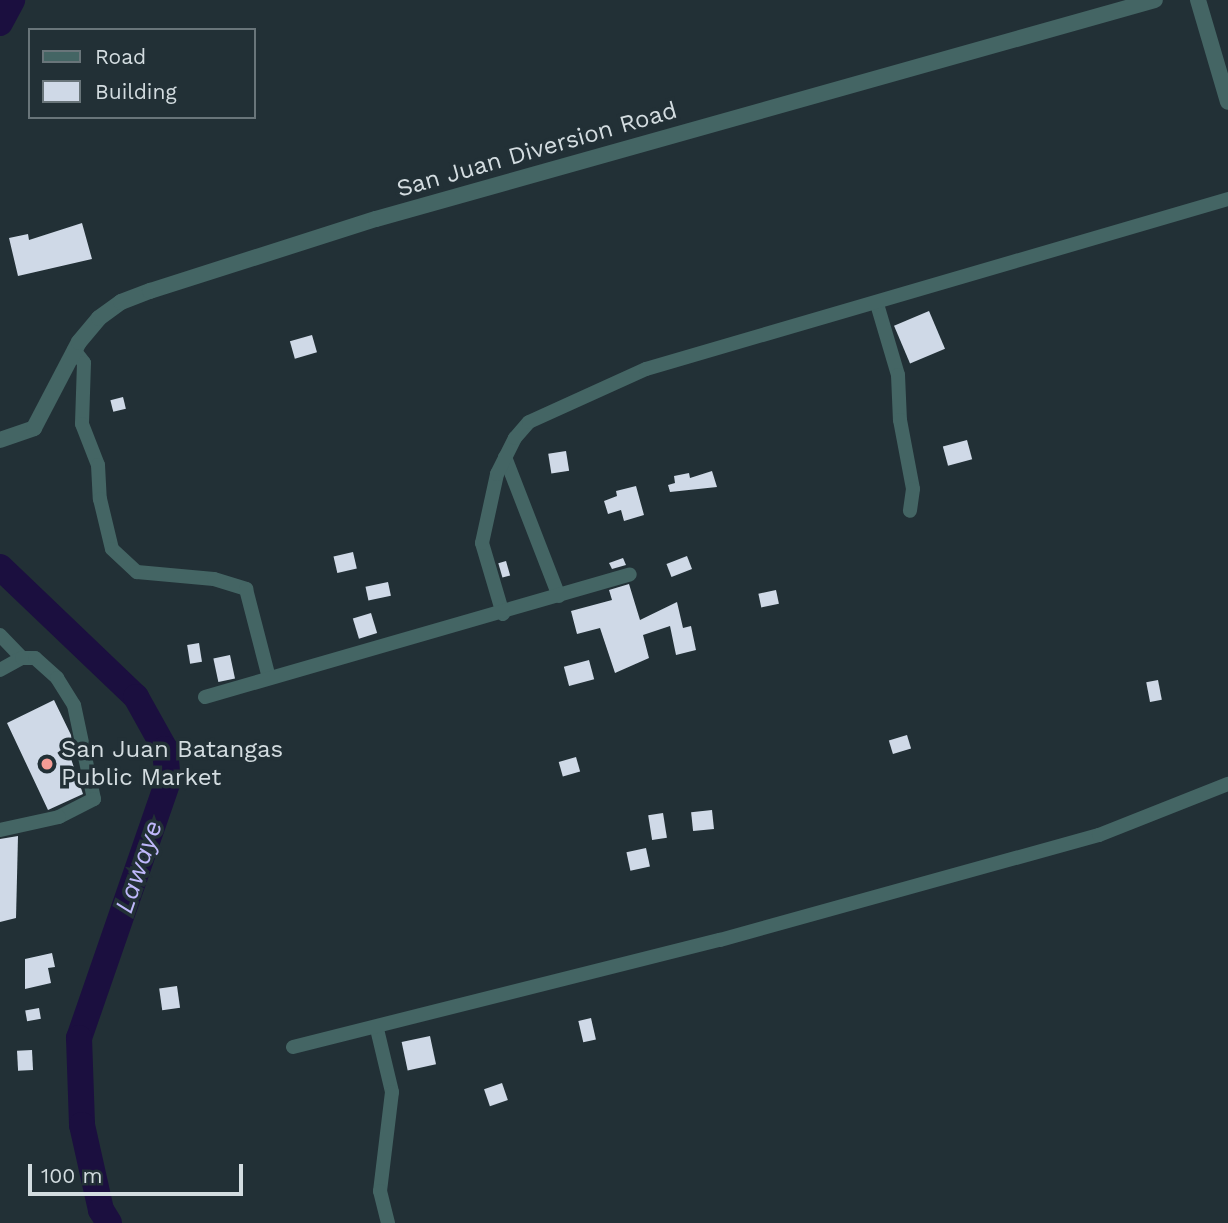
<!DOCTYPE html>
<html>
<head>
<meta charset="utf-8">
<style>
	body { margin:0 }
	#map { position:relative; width:1228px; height:1223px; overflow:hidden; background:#223036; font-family:"Work Sans",sans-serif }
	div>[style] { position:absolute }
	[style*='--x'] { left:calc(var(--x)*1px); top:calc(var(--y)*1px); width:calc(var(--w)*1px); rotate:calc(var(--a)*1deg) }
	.river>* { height:26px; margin:-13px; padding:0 13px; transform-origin:13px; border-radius:13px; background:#1b0f3f }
	.building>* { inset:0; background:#cfd9e7; transform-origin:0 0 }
	.minor>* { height:14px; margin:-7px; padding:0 7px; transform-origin:7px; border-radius:7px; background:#446564 }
	.tertiary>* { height:16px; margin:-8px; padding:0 8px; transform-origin:8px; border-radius:8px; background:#446564 }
	.dots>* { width:19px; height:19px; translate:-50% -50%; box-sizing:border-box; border:4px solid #223036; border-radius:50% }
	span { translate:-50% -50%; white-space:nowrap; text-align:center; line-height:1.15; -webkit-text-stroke:7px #223036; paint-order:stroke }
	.street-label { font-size:24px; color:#d3dce0 }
	.poi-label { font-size:24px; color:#d3dce0 }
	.left { translate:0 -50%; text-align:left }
	.water-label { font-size:26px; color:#bfb8fb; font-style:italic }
	.legend { position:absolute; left:28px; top:28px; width:228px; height:91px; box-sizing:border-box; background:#223036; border:2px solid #69757a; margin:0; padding:9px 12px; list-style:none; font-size:21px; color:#d3dce0 }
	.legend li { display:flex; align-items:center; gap:14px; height:35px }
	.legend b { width:35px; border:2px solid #69757a }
	.scale { position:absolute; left:28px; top:1164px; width:215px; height:32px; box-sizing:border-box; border:4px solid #d3dce0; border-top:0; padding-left:9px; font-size:21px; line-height:24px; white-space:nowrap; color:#d3dce0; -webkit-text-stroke:5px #223036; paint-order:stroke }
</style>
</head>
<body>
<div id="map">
	<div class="river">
		<i style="--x:0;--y:23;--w:26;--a:-62"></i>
		<i style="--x:0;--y:567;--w:188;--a:43.7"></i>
		<i style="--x:136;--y:697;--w:60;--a:60.9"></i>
		<i style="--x:165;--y:749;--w:32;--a:85"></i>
		<i style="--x:168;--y:781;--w:272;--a:109.1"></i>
		<i style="--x:79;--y:1038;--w:87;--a:88"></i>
		<i style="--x:82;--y:1125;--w:87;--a:77.4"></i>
		<i style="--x:101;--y:1210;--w:15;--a:58"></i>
	</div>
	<div class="building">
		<i style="clip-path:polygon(82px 223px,92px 259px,18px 276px,9px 238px,28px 234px,29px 240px)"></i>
		<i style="left:929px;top:311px;width:41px;height:38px;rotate:67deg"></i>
		<i style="left:312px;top:335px;width:18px;height:23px;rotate:74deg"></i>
		<i style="left:123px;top:397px;width:12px;height:13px;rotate:76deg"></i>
		<i style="left:967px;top:440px;width:20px;height:25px;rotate:75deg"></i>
		<i style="left:566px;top:451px;width:20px;height:18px;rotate:81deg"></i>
		<i style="clip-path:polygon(712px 471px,717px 487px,670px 492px,668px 485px,675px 483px,674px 476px,689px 473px,690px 478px)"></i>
		<i style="clip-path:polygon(636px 486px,644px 515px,624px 521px,621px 510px,608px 514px,604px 501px,617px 496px,616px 491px)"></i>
		<i style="left:353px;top:552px;width:17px;height:20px;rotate:77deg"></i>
		<i style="left:687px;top:556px;width:14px;height:22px;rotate:69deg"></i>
		<i style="clip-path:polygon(623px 558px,626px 565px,612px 569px,609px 563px)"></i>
		<i style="left:506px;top:561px;width:15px;height:8px;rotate:74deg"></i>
		<i style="left:388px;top:582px;width:14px;height:23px;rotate:78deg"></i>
		<i style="clip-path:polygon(629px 584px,640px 620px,677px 602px,683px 628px,691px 626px,696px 650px,676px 655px,670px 626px,643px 635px,649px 658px,615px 673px,600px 628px,577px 634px,571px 611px,612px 600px,609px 590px)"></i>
		<i style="left:776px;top:590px;width:14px;height:18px;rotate:78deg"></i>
		<i style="left:371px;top:613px;width:21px;height:19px;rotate:73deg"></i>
		<i style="left:199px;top:643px;width:19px;height:12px;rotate:81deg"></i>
		<i style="left:230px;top:655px;width:24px;height:17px;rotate:78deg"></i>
		<i style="left:589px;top:660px;width:20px;height:26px;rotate:75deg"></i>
		<i style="left:1158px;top:680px;width:20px;height:12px;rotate:79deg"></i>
		<i style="clip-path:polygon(54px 700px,71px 735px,72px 744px,67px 747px,83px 794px,48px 810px,7px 723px)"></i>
		<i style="left:907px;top:735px;width:14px;height:19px;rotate:73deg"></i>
		<i style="left:576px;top:757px;width:15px;height:18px;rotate:74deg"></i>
		<i style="left:712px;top:810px;width:19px;height:21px;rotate:84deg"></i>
		<i style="left:663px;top:813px;width:25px;height:15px;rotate:81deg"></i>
		<i style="clip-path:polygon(18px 836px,16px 918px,0 922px,0 839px)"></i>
		<i style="left:646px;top:848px;width:19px;height:20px;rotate:78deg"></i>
		<i style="clip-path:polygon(52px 953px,55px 967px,48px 968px,51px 983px,25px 989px,25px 959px)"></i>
		<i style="left:177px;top:986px;width:22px;height:18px;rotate:82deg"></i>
		<i style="left:39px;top:1008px;width:11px;height:14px;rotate:80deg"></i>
		<i style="left:591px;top:1018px;width:22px;height:13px;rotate:77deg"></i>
		<i style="left:430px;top:1036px;width:29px;height:29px;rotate:78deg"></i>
		<i style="left:32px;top:1050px;width:20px;height:15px;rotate:87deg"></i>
		<i style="left:502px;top:1083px;width:18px;height:19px;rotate:71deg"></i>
	</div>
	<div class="minor">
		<i style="--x:877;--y:304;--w:74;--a:73.5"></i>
		<i style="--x:898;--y:375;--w:45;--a:87.5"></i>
		<i style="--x:900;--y:420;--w:70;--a:79.3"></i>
		<i style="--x:913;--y:489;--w:22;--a:98"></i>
		<i style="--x:74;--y:350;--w:16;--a:52"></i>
		<i style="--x:84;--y:363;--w:61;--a:91.9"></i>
		<i style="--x:82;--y:424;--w:44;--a:68.7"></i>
		<i style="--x:98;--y:465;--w:34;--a:87"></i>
		<i style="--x:100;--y:499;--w:51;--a:76.5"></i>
		<i style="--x:112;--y:549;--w:34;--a:43"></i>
		<i style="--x:137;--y:572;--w:77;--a:5.2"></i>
		<i style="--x:214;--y:579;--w:34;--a:17"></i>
		<i style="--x:246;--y:589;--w:92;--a:75.5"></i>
		<i style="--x:505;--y:457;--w:149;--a:68.8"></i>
		<i style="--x:503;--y:614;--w:74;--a:-106.5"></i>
		<i style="--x:482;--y:543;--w:71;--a:-77.7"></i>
		<i style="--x:497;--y:474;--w:40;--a:-63.4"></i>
		<i style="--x:515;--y:438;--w:21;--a:-49"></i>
		<i style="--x:529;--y:422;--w:128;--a:-24.4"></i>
		<i style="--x:646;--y:369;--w:606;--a:-16.28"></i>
		<i style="--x:0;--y:635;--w:32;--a:46"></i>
		<i style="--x:0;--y:670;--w:25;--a:-29"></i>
		<i style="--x:22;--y:658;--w:13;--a:0"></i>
		<i style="--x:35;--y:658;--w:30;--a:42"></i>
		<i style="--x:57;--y:678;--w:32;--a:58"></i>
		<i style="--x:74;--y:705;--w:96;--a:78"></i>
		<i style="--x:94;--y:799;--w:39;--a:153"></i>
		<i style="--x:59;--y:817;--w:60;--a:167.6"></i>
		<i style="--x:205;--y:697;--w:442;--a:-16.1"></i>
		<i style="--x:377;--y:1029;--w:65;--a:76.6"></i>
		<i style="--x:392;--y:1092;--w:100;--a:96.9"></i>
		<i style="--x:380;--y:1191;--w:33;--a:76"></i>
		<i style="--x:293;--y:1047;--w:440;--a:-14.1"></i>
		<i style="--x:720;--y:940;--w:393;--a:-15.5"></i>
		<i style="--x:1099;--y:835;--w:139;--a:-21.6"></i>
	</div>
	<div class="tertiary">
		<i style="--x:1198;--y:0;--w:106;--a:73.6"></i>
		<i style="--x:0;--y:440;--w:36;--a:-19"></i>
		<i style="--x:34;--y:428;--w:97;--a:-62.4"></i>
		<i style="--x:79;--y:342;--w:31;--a:-50"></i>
		<i style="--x:99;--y:318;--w:27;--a:-36"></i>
		<i style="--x:121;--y:302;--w:31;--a:-21"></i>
		<i style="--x:150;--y:291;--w:237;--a:-17.7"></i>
		<i style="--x:376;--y:219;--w:809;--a:-15.7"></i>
	</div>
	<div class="dots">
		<i style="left:47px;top:764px;background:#f59c95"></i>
	</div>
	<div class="street-label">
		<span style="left:537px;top:150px;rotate:-16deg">San Juan Diversion Road</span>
	</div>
	<div class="poi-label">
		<span class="left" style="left:61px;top:764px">San Juan Batangas<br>Public Market</span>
	</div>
	<div class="water-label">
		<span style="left:139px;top:867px;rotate:-71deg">Lawaye</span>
	</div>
	<ul class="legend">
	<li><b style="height:9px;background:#446564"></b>Road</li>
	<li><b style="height:19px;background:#cfd9e7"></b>Building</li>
	</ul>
	<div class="scale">100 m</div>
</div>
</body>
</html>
